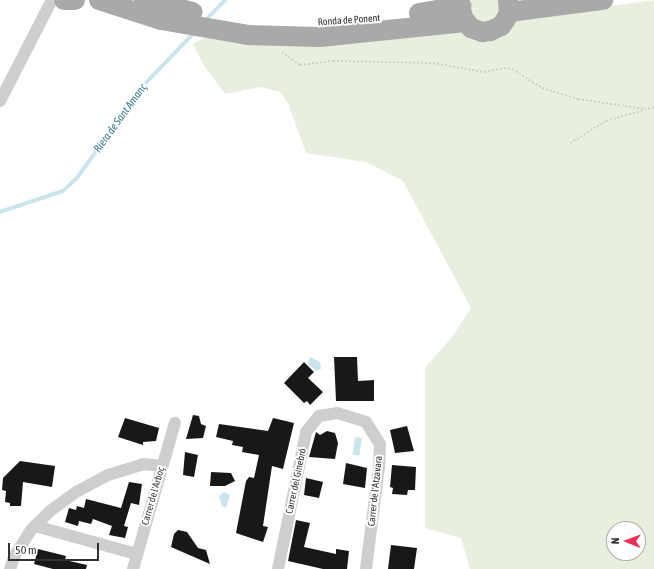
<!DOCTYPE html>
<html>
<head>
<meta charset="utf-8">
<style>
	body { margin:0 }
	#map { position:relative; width:654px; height:569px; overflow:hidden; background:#fff; font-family:"Asap Condensed",sans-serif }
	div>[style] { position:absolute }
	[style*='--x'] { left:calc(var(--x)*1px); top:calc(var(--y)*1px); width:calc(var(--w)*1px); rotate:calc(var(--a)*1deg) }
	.green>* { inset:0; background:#e9efdf }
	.water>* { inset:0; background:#cbe5ef; transform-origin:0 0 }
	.stream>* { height:3.5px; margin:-1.75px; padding:0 1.75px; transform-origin:1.75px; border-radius:1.75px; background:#cbe5ef }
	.building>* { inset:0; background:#181818 }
	.path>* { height:2px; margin-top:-1px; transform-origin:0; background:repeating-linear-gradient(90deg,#cecece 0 2px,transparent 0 4px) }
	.street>* { height:12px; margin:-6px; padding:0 6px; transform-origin:6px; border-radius:6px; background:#cecece }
	.primary>* { height:20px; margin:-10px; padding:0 10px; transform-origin:10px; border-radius:10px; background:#a9a9a9 }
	span { translate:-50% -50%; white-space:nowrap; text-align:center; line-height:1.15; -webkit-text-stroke:4px #fff; paint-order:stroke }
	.street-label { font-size:10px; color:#313131 }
	.water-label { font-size:11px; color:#377a93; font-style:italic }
	.north { position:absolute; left:606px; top:521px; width:40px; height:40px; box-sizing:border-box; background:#fff; border:1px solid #adadad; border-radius:50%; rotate:271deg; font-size:11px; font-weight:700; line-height:16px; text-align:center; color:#313131 }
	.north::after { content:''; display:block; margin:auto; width:14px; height:18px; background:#f02c51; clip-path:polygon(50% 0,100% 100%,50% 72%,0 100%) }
	.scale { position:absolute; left:8px; top:543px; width:91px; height:18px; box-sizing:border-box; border:2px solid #313131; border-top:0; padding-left:5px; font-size:12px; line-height:14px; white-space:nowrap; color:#313131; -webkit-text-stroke:3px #fff; paint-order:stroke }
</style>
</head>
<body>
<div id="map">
	<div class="green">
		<i style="clip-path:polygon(471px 0,498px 0,500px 8px,497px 17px,489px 22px,479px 22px,472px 16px,470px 6px)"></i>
		<i style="clip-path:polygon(evenodd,654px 0,654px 569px,470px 569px,461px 538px,425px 528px,425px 368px,452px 337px,471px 308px,403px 181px,366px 162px,306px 153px,288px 103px,280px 92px,260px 87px,225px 94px,203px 64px,193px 44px,210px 35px,510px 25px,522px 18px,654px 0,614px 529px,638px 529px,638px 553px,614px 553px,614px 529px)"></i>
	</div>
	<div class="water">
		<i style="clip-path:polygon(310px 357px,320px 362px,321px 369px,316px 371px,309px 365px,308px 362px)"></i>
		<i style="left:355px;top:437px;width:7px;height:18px;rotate:8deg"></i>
		<i style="clip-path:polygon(224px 492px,230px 495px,226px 508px,222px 506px,219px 496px)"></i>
	</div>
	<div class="stream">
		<i style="--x:205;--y:21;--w:29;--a:-46"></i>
		<i style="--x:0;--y:212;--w:66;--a:-18.4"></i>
		<i style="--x:63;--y:191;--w:19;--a:-43"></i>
		<i style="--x:77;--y:178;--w:115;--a:-54.2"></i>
		<i style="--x:144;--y:85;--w:72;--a:-46.1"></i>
	</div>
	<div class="building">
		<i style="clip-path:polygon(334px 357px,357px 357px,358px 381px,374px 380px,374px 401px,336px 401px)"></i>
		<i style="clip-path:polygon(304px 362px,314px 372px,308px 378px,323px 392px,310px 405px,307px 401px,304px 403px,284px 383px)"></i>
		<i style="clip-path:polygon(193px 415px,199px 416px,201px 424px,206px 426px,203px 438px,186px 439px)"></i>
		<i style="clip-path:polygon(125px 418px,159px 428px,156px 441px,143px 442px,143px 445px,118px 437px)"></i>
		<i style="clip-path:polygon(273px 418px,294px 423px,283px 469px,272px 466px,263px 526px,268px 527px,263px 542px,236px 533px,246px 481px,249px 477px,254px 478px,259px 455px,242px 452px,243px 447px,232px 445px,233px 441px,216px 437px,219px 424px,268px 431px)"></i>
		<i style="clip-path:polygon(407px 426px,414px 451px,395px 453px,390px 430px)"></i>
		<i style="clip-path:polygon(327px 431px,335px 433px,338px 443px,335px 459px,309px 457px,316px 432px,320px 435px)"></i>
		<i style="clip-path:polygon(185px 452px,198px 455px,194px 477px,183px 475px)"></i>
		<i style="clip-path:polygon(20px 461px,55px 466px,52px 487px,23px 482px,21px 506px,10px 506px,10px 503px,5px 502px,6px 491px,2px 490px,3px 478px)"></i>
		<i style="clip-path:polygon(346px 463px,367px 468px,365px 488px,343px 484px)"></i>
		<i style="clip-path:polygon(392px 465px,416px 467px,415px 490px,408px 490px,407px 495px,392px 494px,393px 488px,390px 487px)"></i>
		<i style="clip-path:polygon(211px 472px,231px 473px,235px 481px,225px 486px,210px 486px)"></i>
		<i style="clip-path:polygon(306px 478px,323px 482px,319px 498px,304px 495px)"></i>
		<i style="clip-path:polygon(129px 482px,142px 484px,139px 505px,131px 503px,124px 526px,128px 527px,125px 538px,109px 535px,112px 526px,93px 519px,91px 524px,79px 521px,78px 526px,65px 522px,69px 508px,76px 510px,77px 506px,84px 508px,86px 499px,121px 508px)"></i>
		<i style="clip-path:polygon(296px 520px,310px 523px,304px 547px,336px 554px,336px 549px,349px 551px,347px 569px,323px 569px,288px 561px)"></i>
		<i style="clip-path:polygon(178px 530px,187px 532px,198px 548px,206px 550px,210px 564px,171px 547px,174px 534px)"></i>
		<i style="clip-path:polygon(391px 545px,417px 548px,414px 569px,388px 569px)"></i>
		<i style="clip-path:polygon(38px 549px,66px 556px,65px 560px,87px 565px,86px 569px,53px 569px,34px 564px)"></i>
	</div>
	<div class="path">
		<i style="--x:282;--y:52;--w:22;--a:36"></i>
		<i style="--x:300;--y:65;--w:33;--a:-7"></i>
		<i style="--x:333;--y:61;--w:100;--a:1.1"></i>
		<i style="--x:433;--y:63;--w:52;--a:10"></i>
		<i style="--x:484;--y:72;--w:20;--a:-11"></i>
		<i style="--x:504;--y:68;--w:8;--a:7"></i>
		<i style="--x:512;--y:69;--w:36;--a:32"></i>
		<i style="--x:542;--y:88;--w:38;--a:17"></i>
		<i style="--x:578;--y:99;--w:68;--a:8.5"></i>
		<i style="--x:570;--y:143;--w:42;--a:-31.4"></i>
		<i style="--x:606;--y:121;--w:50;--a:-16.3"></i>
	</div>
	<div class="street">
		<i style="--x:0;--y:101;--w:114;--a:-62.8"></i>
		<i style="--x:35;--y:526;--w:106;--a:15.4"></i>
		<i style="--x:10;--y:569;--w:13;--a:-72"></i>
		<i style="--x:14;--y:557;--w:32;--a:-58"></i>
		<i style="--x:31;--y:530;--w:27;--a:-45"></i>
		<i style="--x:50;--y:511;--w:34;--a:-36"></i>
		<i style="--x:78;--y:491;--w:34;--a:-28"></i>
		<i style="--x:108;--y:475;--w:37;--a:-17"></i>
		<i style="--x:143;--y:464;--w:19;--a:6"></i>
		<i style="--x:133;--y:569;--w:152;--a:-74"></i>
		<i style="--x:278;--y:569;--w:140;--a:-78.4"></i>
		<i style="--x:306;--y:432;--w:21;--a:-51"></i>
		<i style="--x:319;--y:416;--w:18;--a:-9"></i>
		<i style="--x:337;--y:413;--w:30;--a:17"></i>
		<i style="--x:366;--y:422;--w:26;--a:58"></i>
		<i style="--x:380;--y:444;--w:23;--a:92"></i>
		<i style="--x:379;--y:467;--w:103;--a:97.3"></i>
	</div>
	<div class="primary">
		<i style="--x:64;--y:0;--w:11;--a:0"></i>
		<i style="--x:99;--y:0;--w:65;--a:17.9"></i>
		<i style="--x:161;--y:20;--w:88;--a:9.8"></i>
		<i style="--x:248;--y:35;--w:72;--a:1.6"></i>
		<i style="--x:320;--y:37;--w:146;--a:-5.9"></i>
		<i style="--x:144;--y:0;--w:50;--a:13.8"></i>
		<i style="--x:461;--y:9;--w:9;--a:77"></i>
		<i style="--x:463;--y:18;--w:13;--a:51"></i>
		<i style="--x:471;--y:28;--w:12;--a:20"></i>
		<i style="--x:482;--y:32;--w:8;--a:-7"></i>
		<i style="--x:490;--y:31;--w:12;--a:-24"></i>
		<i style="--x:501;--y:26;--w:9;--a:-54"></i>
		<i style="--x:506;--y:19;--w:8;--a:-67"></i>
		<i style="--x:509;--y:12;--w:12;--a:-95"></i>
		<i style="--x:509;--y:12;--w:95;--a:-7.3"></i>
		<i style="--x:419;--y:13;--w:43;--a:-9.5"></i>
	</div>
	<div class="street-label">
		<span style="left:349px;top:20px;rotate:-4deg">Ronda de Ponent</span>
		<span style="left:296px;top:481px;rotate:-78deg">Carrer del Ginebró</span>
		<span style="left:375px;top:491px;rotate:-84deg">Carrer de l'Atzavara</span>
		<span style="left:153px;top:496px;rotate:-74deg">Carrer de l'Arboç</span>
	</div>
	<div class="water-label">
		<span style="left:120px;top:118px;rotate:-54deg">Riera de Sant Amanç</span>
	</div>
	<div class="north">N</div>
	<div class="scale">50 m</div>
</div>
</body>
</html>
